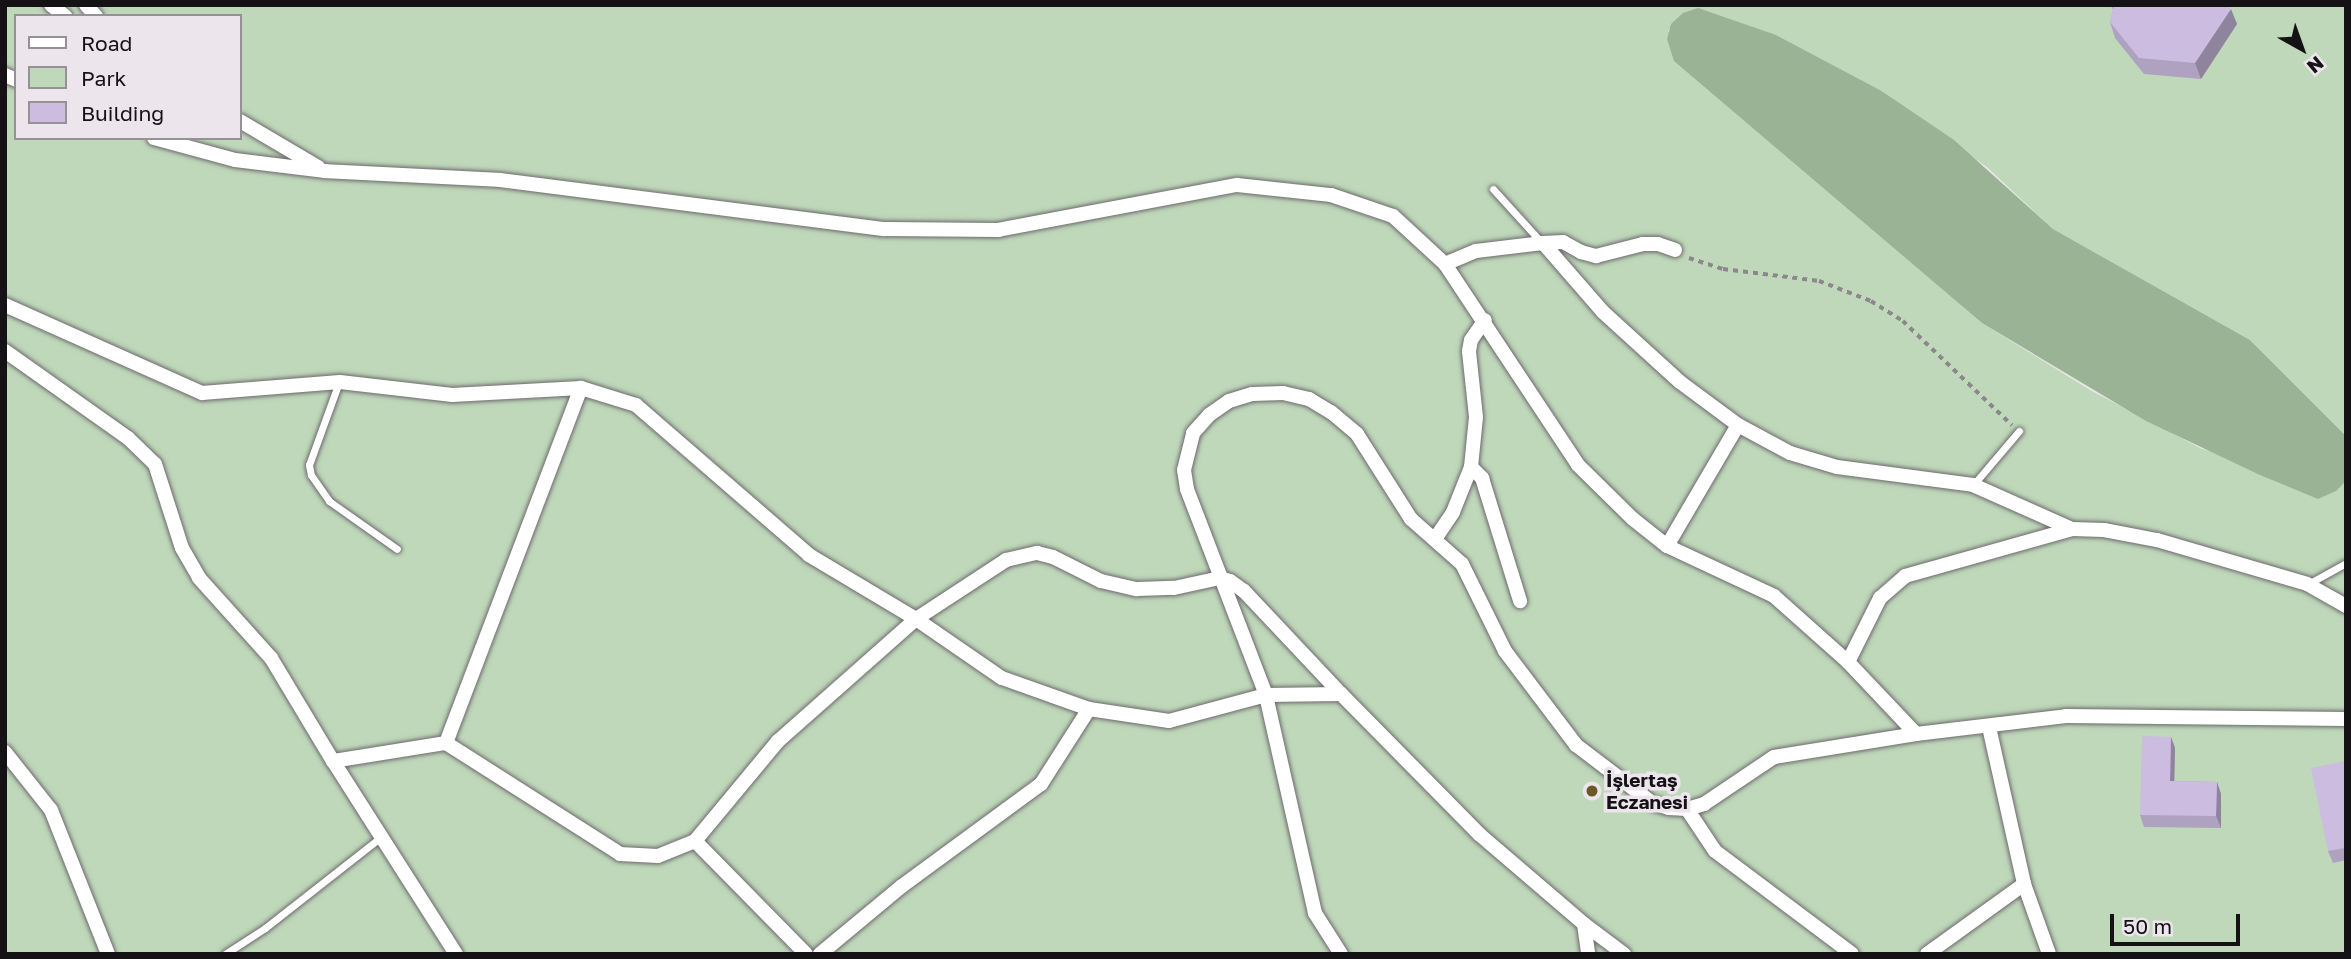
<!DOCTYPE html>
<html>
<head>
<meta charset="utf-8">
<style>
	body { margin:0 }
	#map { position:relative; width:2351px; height:959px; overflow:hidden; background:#ece5ec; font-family:"Golos Text",sans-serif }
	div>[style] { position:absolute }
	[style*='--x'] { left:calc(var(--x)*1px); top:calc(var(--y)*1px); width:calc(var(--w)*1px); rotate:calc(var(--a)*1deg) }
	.green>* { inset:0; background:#bed8b9 }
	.forest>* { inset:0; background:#99b394 }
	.path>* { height:3.5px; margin-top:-1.75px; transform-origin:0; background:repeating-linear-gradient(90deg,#8d878d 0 5px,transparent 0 10px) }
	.roads { filter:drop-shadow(0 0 2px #6f696f) drop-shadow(0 0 2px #6f696f) }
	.lane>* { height:7px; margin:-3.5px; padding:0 3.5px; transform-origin:3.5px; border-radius:3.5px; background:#fff }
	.street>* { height:14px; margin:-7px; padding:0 7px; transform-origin:7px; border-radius:7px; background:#fff }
	.wall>* { inset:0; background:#afa2c1 }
	.shaded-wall>* { inset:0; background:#8f849d }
	.building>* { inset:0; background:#ccbce0 }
	.dots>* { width:19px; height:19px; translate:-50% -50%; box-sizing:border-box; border:4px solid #ece5ec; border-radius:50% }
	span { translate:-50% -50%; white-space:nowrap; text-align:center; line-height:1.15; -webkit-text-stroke:7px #ece5ec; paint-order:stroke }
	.poi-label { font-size:19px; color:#151215; font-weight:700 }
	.left { translate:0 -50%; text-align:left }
	.frame { position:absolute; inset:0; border:7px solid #151215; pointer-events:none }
	.legend { position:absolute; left:14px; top:14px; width:228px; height:126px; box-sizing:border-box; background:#ece5ec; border:2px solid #969196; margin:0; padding:9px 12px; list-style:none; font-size:21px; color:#151215 }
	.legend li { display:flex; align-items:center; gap:14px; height:35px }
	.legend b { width:35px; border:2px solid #969196 }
	.north { position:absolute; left:2267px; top:14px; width:70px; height:70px; -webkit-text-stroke:5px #ece5ec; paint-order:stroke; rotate:140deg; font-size:19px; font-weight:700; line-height:28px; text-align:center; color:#151215 }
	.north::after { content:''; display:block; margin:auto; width:24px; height:32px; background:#151215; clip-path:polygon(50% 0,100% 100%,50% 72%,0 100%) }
	.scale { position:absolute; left:2110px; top:914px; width:130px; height:32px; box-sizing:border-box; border:4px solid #151215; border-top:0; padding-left:9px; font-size:21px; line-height:24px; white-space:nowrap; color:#151215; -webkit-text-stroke:5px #ece5ec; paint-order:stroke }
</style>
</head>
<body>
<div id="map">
	<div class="green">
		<i style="clip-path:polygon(evenodd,5px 5px,2346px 5px,2346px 436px,2250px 340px,2053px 229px,1988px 168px,1880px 90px,1776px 35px,1683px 13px,1668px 31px,1835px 196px,1982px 323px,2090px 390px,2202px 449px,2343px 484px,2346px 479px,2346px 954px,5px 954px,5px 5px,16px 16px,240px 16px,240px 138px,16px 138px,16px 16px)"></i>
	</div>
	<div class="forest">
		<i style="clip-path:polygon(1698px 8px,1776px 35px,1880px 90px,1954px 140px,2053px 229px,2250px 340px,2345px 435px,2346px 479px,2343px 484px,2336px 491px,2318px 499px,2260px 475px,2146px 421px,1982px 323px,1674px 61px,1667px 39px,1671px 24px,1683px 13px)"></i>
	</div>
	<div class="path">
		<i style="--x:1689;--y:258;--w:36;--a:18"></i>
		<i style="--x:1723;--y:269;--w:97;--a:7.1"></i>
		<i style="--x:1819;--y:281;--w:56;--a:21"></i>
		<i style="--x:1871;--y:301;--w:38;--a:32"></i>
		<i style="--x:1903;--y:321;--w:151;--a:43.7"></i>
	</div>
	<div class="roads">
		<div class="lane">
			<i style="--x:1493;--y:189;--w:73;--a:47.8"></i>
			<i style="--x:339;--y:382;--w:88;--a:109.9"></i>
			<i style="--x:309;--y:465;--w:10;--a:79"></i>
			<i style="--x:311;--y:475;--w:32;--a:55"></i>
			<i style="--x:329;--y:501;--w:83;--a:35.2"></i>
			<i style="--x:1973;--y:485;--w:71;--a:-49.6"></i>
			<i style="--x:2308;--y:584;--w:43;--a:-28.9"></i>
			<i style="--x:225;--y:954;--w:48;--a:-33"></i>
			<i style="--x:265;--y:928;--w:147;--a:-38.1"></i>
		</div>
		<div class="street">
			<i style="--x:51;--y:5;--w:18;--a:38"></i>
			<i style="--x:86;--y:5;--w:15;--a:48"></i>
			<i style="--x:5;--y:75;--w:12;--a:24"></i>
			<i style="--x:240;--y:121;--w:91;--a:30.5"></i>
			<i style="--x:154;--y:138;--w:84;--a:15.2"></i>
			<i style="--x:235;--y:160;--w:91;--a:7"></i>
			<i style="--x:325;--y:171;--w:175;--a:2.9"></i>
			<i style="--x:500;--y:180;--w:388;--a:7.3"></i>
			<i style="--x:885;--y:229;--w:113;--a:0.5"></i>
			<i style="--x:998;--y:230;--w:243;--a:-10.7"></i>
			<i style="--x:1237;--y:185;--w:95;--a:6.1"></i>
			<i style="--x:1331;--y:195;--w:65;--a:18.7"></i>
			<i style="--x:1393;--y:216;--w:71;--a:42.7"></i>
			<i style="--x:1445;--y:264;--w:241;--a:56.5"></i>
			<i style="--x:1578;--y:465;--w:77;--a:44.5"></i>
			<i style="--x:1633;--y:519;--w:43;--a:38.5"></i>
			<i style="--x:1667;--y:546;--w:118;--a:25"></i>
			<i style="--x:1774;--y:596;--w:99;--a:41.7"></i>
			<i style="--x:1848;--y:662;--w:99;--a:46.6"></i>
			<i style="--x:1543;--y:243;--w:20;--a:-3"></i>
			<i style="--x:1563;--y:242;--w:21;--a:29"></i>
			<i style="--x:1581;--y:252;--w:16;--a:15"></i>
			<i style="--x:1596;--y:256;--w:49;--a:-14.3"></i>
			<i style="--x:1643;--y:244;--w:15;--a:0"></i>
			<i style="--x:1658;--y:244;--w:18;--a:19"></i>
			<i style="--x:1445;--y:264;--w:34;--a:-23"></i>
			<i style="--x:1476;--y:251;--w:67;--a:-6.8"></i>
			<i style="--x:1543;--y:243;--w:91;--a:49"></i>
			<i style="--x:1603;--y:312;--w:104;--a:42.3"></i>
			<i style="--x:1680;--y:382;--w:72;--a:36.6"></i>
			<i style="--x:1738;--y:425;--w:59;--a:28.3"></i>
			<i style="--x:1790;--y:453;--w:49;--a:16.6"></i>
			<i style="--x:1837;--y:467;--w:137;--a:7.5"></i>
			<i style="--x:1973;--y:485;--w:108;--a:24"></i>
			<i style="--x:2072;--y:529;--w:32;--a:2"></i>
			<i style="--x:2104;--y:530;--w:54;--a:10.7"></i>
			<i style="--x:2157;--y:540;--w:156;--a:16.3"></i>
			<i style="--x:2307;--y:584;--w:45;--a:29.4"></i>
			<i style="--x:5;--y:305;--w:216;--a:24.1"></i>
			<i style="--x:202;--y:393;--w:138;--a:-4.6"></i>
			<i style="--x:340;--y:382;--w:113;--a:6.6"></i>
			<i style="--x:452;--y:395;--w:129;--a:-3.1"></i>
			<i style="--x:581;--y:388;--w:58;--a:17.2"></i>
			<i style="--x:636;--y:405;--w:229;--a:40.9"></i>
			<i style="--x:809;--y:555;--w:125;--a:30.9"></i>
			<i style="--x:916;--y:619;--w:104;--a:34.5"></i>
			<i style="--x:1002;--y:678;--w:92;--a:19.6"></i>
			<i style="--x:1089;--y:709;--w:81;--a:8.5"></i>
			<i style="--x:1169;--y:721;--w:100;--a:-15"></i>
			<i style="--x:1266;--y:695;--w:75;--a:-0.8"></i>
			<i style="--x:1341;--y:694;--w:197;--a:45.4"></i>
			<i style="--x:1479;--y:834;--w:138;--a:40.6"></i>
			<i style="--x:1584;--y:924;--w:50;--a:36.9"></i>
			<i style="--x:5;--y:351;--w:151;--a:35.3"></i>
			<i style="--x:128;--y:438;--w:37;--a:44"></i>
			<i style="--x:155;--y:464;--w:88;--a:72.2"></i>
			<i style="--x:182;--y:548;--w:34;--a:60"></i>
			<i style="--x:199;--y:578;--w:108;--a:48"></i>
			<i style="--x:271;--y:658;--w:120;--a:59"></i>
			<i style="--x:333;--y:761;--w:229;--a:57.5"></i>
			<i style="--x:1471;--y:467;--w:16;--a:45"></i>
			<i style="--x:1482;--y:478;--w:129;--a:72.8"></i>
			<i style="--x:1435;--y:539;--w:32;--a:-56"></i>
			<i style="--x:1453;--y:512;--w:48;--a:-68.2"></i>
			<i style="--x:1471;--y:467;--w:50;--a:-84.3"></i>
			<i style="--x:1476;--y:417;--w:66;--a:-96.1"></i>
			<i style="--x:1469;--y:351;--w:11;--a:-80"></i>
			<i style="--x:1471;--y:340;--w:24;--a:-55"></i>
			<i style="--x:1667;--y:546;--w:140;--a:-59.6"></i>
			<i style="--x:1848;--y:662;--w:72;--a:-63.4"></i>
			<i style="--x:1880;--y:598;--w:33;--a:-41"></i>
			<i style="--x:1905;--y:576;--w:173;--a:-15.7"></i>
			<i style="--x:1989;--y:727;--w:161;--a:77.4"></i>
			<i style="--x:2024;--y:884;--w:74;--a:70.3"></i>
			<i style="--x:446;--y:743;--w:380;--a:-69.2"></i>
			<i style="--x:5;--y:752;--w:74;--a:51.6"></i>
			<i style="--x:51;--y:810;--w:155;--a:68.4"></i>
			<i style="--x:333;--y:761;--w:114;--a:-9.1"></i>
			<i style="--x:446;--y:743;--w:206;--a:32.5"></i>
			<i style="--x:620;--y:854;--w:38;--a:3"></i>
			<i style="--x:658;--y:856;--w:40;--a:-22"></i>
			<i style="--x:695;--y:841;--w:130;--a:-50.3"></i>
			<i style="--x:778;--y:741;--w:184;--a:-41.5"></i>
			<i style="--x:916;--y:619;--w:108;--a:-33.2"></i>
			<i style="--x:1006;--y:560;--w:32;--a:-13"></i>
			<i style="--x:1037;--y:553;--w:16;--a:14"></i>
			<i style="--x:1053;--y:557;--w:54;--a:26.6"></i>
			<i style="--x:1101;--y:581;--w:37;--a:13"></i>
			<i style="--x:1137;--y:589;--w:37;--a:-2"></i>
			<i style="--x:1174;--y:588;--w:47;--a:-12.3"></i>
			<i style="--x:1220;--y:578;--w:10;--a:17"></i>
			<i style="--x:1230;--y:581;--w:17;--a:36"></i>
			<i style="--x:1244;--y:591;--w:141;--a:46.7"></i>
			<i style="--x:1687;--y:809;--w:50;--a:56.3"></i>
			<i style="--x:1715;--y:851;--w:171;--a:36.9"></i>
			<i style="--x:695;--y:841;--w:158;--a:45.5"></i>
			<i style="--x:1584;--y:924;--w:30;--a:82"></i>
			<i style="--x:820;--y:954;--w:107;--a:-39.7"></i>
			<i style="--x:902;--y:886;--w:172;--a:-36.3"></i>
			<i style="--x:1041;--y:784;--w:89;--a:-57.4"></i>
			<i style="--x:1341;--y:954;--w:49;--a:-122.4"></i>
			<i style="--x:1315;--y:913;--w:223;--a:-102.7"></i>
			<i style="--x:1266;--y:695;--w:221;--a:-111"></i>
			<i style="--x:1187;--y:489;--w:19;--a:-99"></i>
			<i style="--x:1184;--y:470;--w:38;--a:-76"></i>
			<i style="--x:1193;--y:433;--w:24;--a:-48"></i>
			<i style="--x:1209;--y:415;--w:24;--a:-35"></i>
			<i style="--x:1229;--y:401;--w:24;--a:-17"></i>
			<i style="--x:1252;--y:394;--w:31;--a:-2"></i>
			<i style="--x:1283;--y:393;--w:27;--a:13"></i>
			<i style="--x:1309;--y:399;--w:26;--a:31"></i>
			<i style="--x:1331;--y:412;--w:34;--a:40"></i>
			<i style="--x:1357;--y:434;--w:101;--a:57.6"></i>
			<i style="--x:1411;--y:519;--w:68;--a:41.4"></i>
			<i style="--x:1462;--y:564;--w:97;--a:63.7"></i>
			<i style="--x:1505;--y:651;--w:118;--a:52.9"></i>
			<i style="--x:1576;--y:745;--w:96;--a:37.3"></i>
			<i style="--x:1652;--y:803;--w:18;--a:16"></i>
			<i style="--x:1669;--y:808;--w:18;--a:3"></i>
			<i style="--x:1687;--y:809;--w:18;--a:-16"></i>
			<i style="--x:1704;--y:804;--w:84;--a:-33.9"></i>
			<i style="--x:1774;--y:757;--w:144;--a:-9.2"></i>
			<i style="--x:1916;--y:734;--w:151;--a:-6.8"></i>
			<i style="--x:2066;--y:716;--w:280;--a:0.6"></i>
			<i style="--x:1927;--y:954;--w:120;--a:-35.8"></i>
		</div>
	</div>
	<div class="wall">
		<i style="clip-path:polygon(2111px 5px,2227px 5px,2237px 24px,2201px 79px,2144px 74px,2115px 38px,2110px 22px,2113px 10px)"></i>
		<i style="clip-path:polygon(2171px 737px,2175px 748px,2174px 781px,2217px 782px,2221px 794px,2221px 828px,2144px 827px,2140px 815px)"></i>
		<i style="clip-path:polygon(2346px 761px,2346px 860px,2333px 863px,2328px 851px)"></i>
	</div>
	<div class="shaded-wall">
		<i style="clip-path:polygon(2231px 9px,2237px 24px,2201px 79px,2195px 63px)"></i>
		<i style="clip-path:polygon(2171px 737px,2175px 748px,2174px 793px,2170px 781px)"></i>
		<i style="clip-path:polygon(2217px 782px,2221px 794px,2221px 828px,2216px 816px)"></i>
	</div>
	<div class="building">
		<i style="clip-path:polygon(2114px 5px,2227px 5px,2231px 9px,2195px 63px,2139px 58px,2110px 22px)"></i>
		<i style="clip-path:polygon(2142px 736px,2171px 737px,2170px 781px,2217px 782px,2216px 816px,2140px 815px)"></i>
		<i style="clip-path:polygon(2346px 761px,2346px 848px,2328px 851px,2311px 768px)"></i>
	</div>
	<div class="dots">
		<i style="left:1592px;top:791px;background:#6b5827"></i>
	</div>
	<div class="poi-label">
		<span class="left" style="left:1606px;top:791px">İşlertaş<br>Eczanesi</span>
	</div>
	<div class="frame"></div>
	<ul class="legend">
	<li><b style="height:9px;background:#fff"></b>Road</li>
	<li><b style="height:19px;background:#bed8b9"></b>Park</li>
	<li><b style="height:19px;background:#ccbce0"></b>Building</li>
	</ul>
	<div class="north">N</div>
	<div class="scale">50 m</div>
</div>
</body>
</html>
